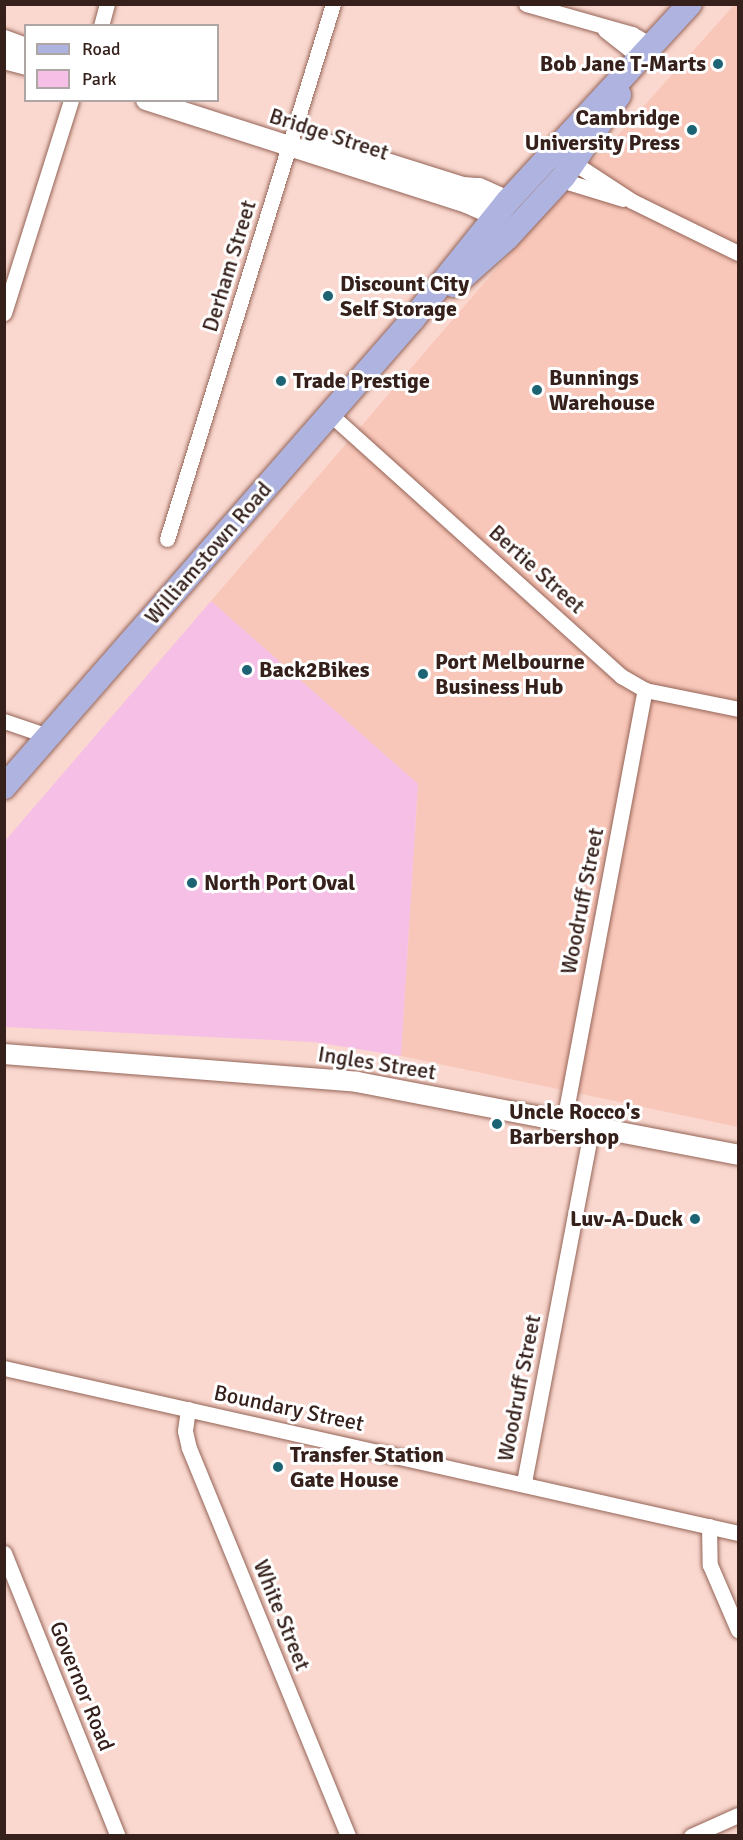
<!DOCTYPE html>
<html>
<head>
<meta charset="utf-8">
<style>
	body { margin:0 }
	#map { position:relative; width:743px; height:1840px; overflow:hidden; background:#fad8cf; font-family:Signika,sans-serif }
	div>[style] { position:absolute }
	[style*='--x'] { left:calc(var(--x)*1px); top:calc(var(--y)*1px); width:calc(var(--w)*1px); rotate:calc(var(--a)*1deg) }
	.built>* { inset:0; background:#f9c7b9 }
	.green>* { inset:0; background:#f5bfe6 }
	.roads { filter:drop-shadow(0 0 2px #956457) drop-shadow(0 0 2px #956457) }
	.minor>* { height:15px; margin:-7.5px; padding:0 7.5px; transform-origin:7.5px; border-radius:7.5px; background:#fff }
	.tertiary>* { height:20px; margin:-10px; padding:0 10px; transform-origin:10px; border-radius:10px; background:#fff }
	.primary>* { height:24px; margin:-12px; padding:0 12px; transform-origin:12px; border-radius:12px; background:#aeb4df }
	.dots>* { width:16px; height:16px; translate:-50% -50%; box-sizing:border-box; border:3px solid #fff; border-radius:50% }
	span { translate:-50% -50%; white-space:nowrap; text-align:center; line-height:1.15; -webkit-text-stroke:6px #fff; paint-order:stroke }
	.poi-label { font-size:22px; color:#35201b; font-weight:700 }
	.right { translate:-100% -50%; text-align:right }
	.left { translate:0 -50%; text-align:left }
	.street-label { font-size:22px; color:#35201b }
	.frame { position:absolute; inset:0; border:6px solid #35201b; pointer-events:none }
	.legend { position:absolute; left:24px; top:24px; width:195px; height:78px; box-sizing:border-box; background:#fff; border:2px solid #aea6a4; margin:0; padding:8px 10px; list-style:none; font-size:18px; color:#35201b }
	.legend li { display:flex; align-items:center; gap:12px; height:30px }
	.legend b { width:30px; border:2px solid #aea6a4 }
</style>
</head>
<body>
<div id="map">
	<div class="built">
		<i style="clip-path:polygon(734px 5px,738px 5px,738px 1127px,401px 1056px,418px 784px,211px 601px,582px 169px,610px 144px)"></i>
	</div>
	<div class="green">
		<i style="clip-path:polygon(211px 601px,418px 784px,401px 1056px,314px 1042px,5px 1027px,5px 841px)"></i>
	</div>
	<div class="roads">
		<div class="minor">
			<i style="--x:526;--y:4;--w:110;--a:15.8"></i>
			<i style="--x:632;--y:34;--w:24;--a:30"></i>
			<i style="--x:101;--y:26;--w:23;--a:-75"></i>
			<i style="--x:605;--y:30;--w:47;--a:38.1"></i>
			<i style="--x:574;--y:163;--w:69;--a:33.2"></i>
			<i style="--x:632;--y:201;--w:118;--a:26.1"></i>
			<i style="--x:564;--y:176;--w:10;--a:45"></i>
			<i style="--x:571;--y:183;--w:54;--a:17.1"></i>
			<i style="--x:4;--y:313;--w:223;--a:-72.5"></i>
			<i style="--x:330;--y:414;--w:392;--a:42"></i>
			<i style="--x:621;--y:676;--w:28;--a:30"></i>
			<i style="--x:645;--y:690;--w:95;--a:11.5"></i>
			<i style="--x:167;--y:539;--w:560;--a:-72.76"></i>
			<i style="--x:4;--y:721;--w:46;--a:18.8"></i>
			<i style="--x:564;--y:1121;--w:439;--a:-79.4"></i>
			<i style="--x:4;--y:1368;--w:752;--a:12.67"></i>
			<i style="--x:188;--y:1409;--w:22;--a:98"></i>
			<i style="--x:185;--y:1431;--w:17;--a:77"></i>
			<i style="--x:189;--y:1448;--w:419;--a:67.7"></i>
			<i style="--x:524;--y:1482;--w:362;--a:-79.2"></i>
			<i style="--x:709;--y:1526;--w:39;--a:89"></i>
			<i style="--x:710;--y:1565;--w:71;--a:66.7"></i>
			<i style="--x:4;--y:1553;--w:305;--a:68.1"></i>
			<i style="--x:691;--y:1836;--w:51;--a:-24.1"></i>
		</div>
		<div class="tertiary">
			<i style="--x:4;--y:40;--w:23;--a:20"></i>
			<i style="--x:4;--y:59;--w:23;--a:15"></i>
			<i style="--x:146;--y:100;--w:337;--a:17.8"></i>
			<i style="--x:467;--y:203;--w:32;--a:24"></i>
			<i style="--x:317;--y:141;--w:153;--a:17.5"></i>
			<i style="--x:463;--y:187;--w:16;--a:4"></i>
			<i style="--x:479;--y:188;--w:32;--a:24"></i>
			<i style="--x:4;--y:1054;--w:354;--a:4.5"></i>
			<i style="--x:357;--y:1082;--w:388;--a:10.8"></i>
		</div>
		<div class="primary">
			<i style="--x:454;--y:285;--w:71;--a:-41.6"></i>
			<i style="--x:507;--y:238;--w:84;--a:-47.4"></i>
			<i style="--x:564;--y:176;--w:98;--a:-55.8"></i>
			<i style="--x:4;--y:787;--w:622;--a:-48.85"></i>
			<i style="--x:413;--y:319;--w:151;--a:-51.2"></i>
			<i style="--x:508;--y:201;--w:268;--a:-47.3"></i>
		</div>
	</div>
	<div class="dots">
		<i style="left:718px;top:64px;background:#1c6373"></i>
		<i style="left:692px;top:130px;background:#1c6373"></i>
		<i style="left:328px;top:296px;background:#1c6373"></i>
		<i style="left:281px;top:381px;background:#1c6373"></i>
		<i style="left:537px;top:390px;background:#1c6373"></i>
		<i style="left:247px;top:670px;background:#1c6373"></i>
		<i style="left:423px;top:674px;background:#1c6373"></i>
		<i style="left:192px;top:883px;background:#1c6373"></i>
		<i style="left:497px;top:1124px;background:#1c6373"></i>
		<i style="left:695px;top:1219px;background:#1c6373"></i>
		<i style="left:278px;top:1467px;background:#1c6373"></i>
	</div>
	<div class="poi-label">
		<span class="right" style="left:706px;top:64px">Bob Jane T-Marts</span>
		<span class="right" style="left:680px;top:130px">Cambridge<br>University Press</span>
		<span class="left" style="left:340px;top:296px">Discount City<br>Self Storage</span>
		<span class="left" style="left:549px;top:390px">Bunnings<br>Warehouse</span>
		<span class="left" style="left:293px;top:381px">Trade Prestige</span>
		<span class="left" style="left:435px;top:674px">Port Melbourne<br>Business Hub</span>
		<span class="left" style="left:259px;top:670px">Back2Bikes</span>
		<span class="left" style="left:204px;top:883px">North Port Oval</span>
		<span class="left" style="left:509px;top:1124px">Uncle Rocco's<br>Barbershop</span>
		<span class="right" style="left:683px;top:1219px">Luv-A-Duck</span>
		<span class="left" style="left:290px;top:1467px">Transfer Station<br>Gate House</span>
	</div>
	<div class="street-label">
		<span style="left:329px;top:134px;rotate:18deg">Bridge Street</span>
		<span style="left:229px;top:266px;rotate:-73deg">Derham Street</span>
		<span style="left:208px;top:553px;rotate:-49deg">Williamstown Road</span>
		<span style="left:537px;top:569px;rotate:42deg">Bertie Street</span>
		<span style="left:582px;top:901px;rotate:-79deg">Woodruff Street</span>
		<span style="left:377px;top:1063px;rotate:9deg">Ingles Street</span>
		<span style="left:519px;top:1388px;rotate:-79deg">Woodruff Street</span>
		<span style="left:289px;top:1408px;rotate:12deg">Boundary Street</span>
		<span style="left:282px;top:1615px;rotate:68deg">White Street</span>
		<span style="left:82px;top:1686px;rotate:68deg">Governor Road</span>
	</div>
	<div class="frame"></div>
	<ul class="legend">
	<li><b style="height:8px;background:#aeb4df"></b>Road</li>
	<li><b style="height:16px;background:#f5bfe6"></b>Park</li>
	</ul>
</div>
</body>
</html>
